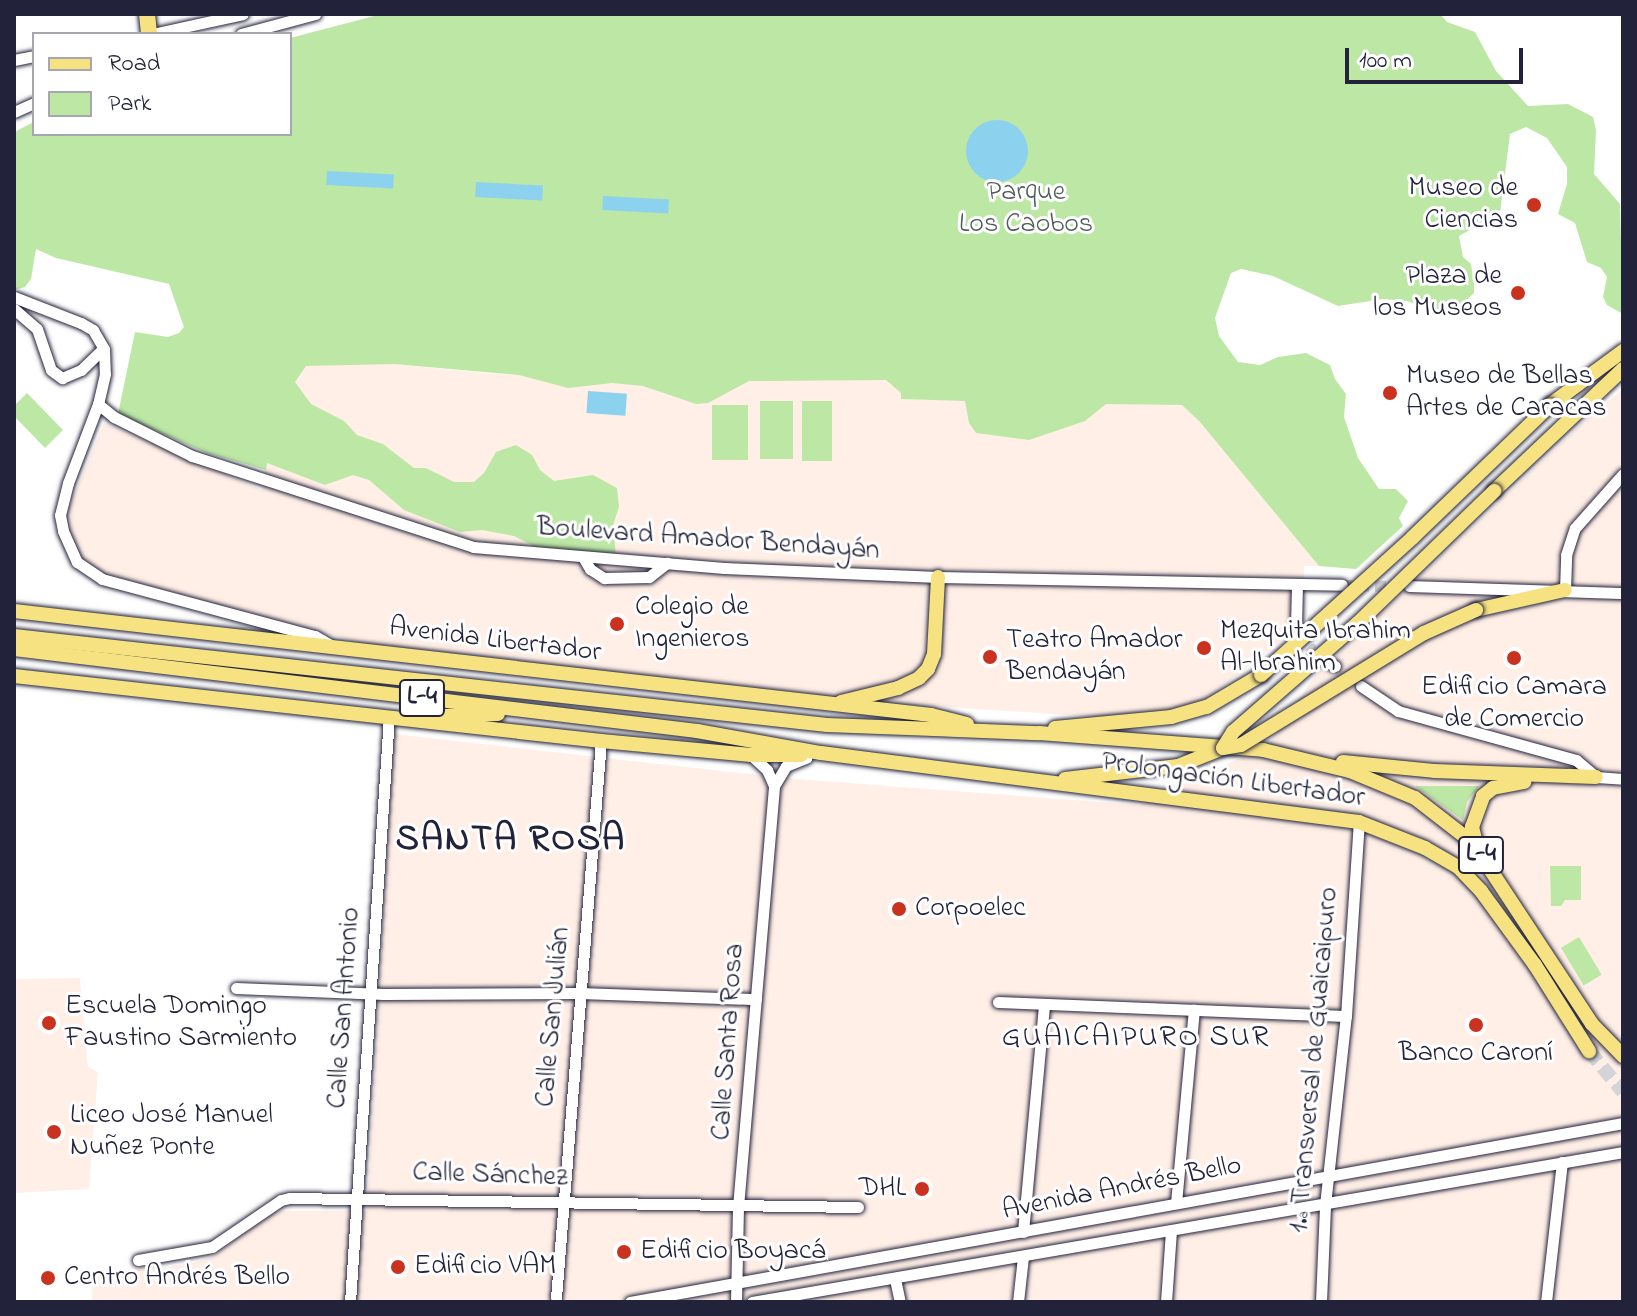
<!DOCTYPE html>
<html>
<head>
<meta charset="utf-8">
<style>
	body { margin:0 }
	#map { position:relative; width:1637px; height:1316px; overflow:hidden; background:#fff; font-family:"Indie Flower",sans-serif }
	div>[style] { position:absolute }
	[style*='--x'] { left:calc(var(--x)*1px); top:calc(var(--y)*1px); width:calc(var(--w)*1px); rotate:calc(var(--a)*1deg) }
	.built>* { inset:0; background:#ffefe7 }
	.green>* { inset:0; background:#bde7a4; transform-origin:0 0 }
	.water>* { inset:0; background:#8cd1ee; transform-origin:0 0 }
	.round { border-radius:50% }
	.minor-tunnel>* { height:11px; margin-top:-5.5px; transform-origin:0; background:repeating-linear-gradient(90deg,#d3d3d8 0 11px,transparent 0 16.5px) }
	.major-tunnel>* { height:14px; margin-top:-7px; transform-origin:0; background:repeating-linear-gradient(90deg,#d3d3d8 0 14px,transparent 0 21px) }
	.roads { filter:drop-shadow(0 0 2px #22223b) drop-shadow(0 0 2px #22223b) }
	.minor>* { height:11px; margin:-5.5px; padding:0 5.5px; transform-origin:5.5px; border-radius:5.5px; background:#fff }
	.major>* { height:14px; margin:-7px; padding:0 7px; transform-origin:7px; border-radius:7px; background:#f6e281 }
	.highway>* { height:16px; margin:-8px; padding:0 8px; transform-origin:8px; border-radius:8px; background:#f6e281 }
	.bridges { filter:drop-shadow(0 0 2px #22223b) drop-shadow(0 0 2px #22223b) }
	.major-bridge>* { height:14px; margin:-7px; padding:0 7px; transform-origin:7px; border-radius:7px; background:#f6e281 }
	.dots>* { width:22px; height:22px; translate:-50% -50%; box-sizing:border-box; border:4px solid #fff; border-radius:50% }
	span { translate:-50% -50%; white-space:nowrap; text-align:center; line-height:1.15; -webkit-text-stroke:6px #fff; paint-order:stroke }
	.shield-label span { padding:2px 6px; background:#fff; border:2px solid; border-radius:6px; -webkit-text-stroke-width:0 }
	.shield-label { font-size:26px; color:#22223b; font-weight:700 }
	.poi-label { font-size:28px; color:#22223b }
	.right { translate:-100% -50%; text-align:right }
	.left { translate:0 -50%; text-align:left }
	.park-label { font-size:28px; color:#505d5a }
	.street-label { font-size:28px; color:#22223b }
	.neighbourhood-label { font-size:30px; color:#22223b; letter-spacing:2px }
	.district-label { font-size:36px; color:#22223b; font-weight:700; letter-spacing:2px }
	.frame { position:absolute; inset:0; border:16px solid #22223b; pointer-events:none }
	.legend { position:absolute; left:32px; top:32px; width:260px; height:104px; box-sizing:border-box; background:#fff; border:2px solid #a7a7b1; margin:0; padding:10px 14px; list-style:none; font-size:24px; color:#22223b }
	.legend li { display:flex; align-items:center; gap:16px; height:40px }
	.legend b { width:40px; border:2px solid #a7a7b1 }
	.scale { position:absolute; left:1345px; top:48px; width:178px; height:36px; box-sizing:border-box; border:4px solid #22223b; border-top:0; padding-left:10px; font-size:24px; line-height:28px; white-space:nowrap; color:#22223b; -webkit-text-stroke:6px #fff; paint-order:stroke }
</style>
</head>
<body>
<div id="map">
	<div class="built">
		<i style="clip-path:polygon(286px 347px,394px 364px,496px 374px,902px 380px,902px 399px,1195px 405px,1319px 566px,1304px 566px,1303px 623px,1212px 695px,1183px 711px,1147px 720px,805px 698px,421px 653px,358px 642px,102px 577px,78px 557px,68px 531px,67px 512px,104px 423px,262px 490px)"></i>
		<i style="clip-path:polygon(1623px 389px,1623px 1302px,92px 1302px,93px 1270px,162px 1268px,193px 1263px,214px 1256px,273px 1211px,367px 1211px,394px 734px,783px 778px,1139px 805px,1268px 745px,1314px 677px,1583px 422px)"></i>
		<i style="clip-path:polygon(80px 978px,88px 1067px,98px 1072px,89px 1189px,14px 1193px,14px 979px)"></i>
	</div>
	<div class="green">
		<i style="clip-path:polygon(382px 14px,1440px 14px,1447px 22px,1475px 32px,1496px 71px,1528px 106px,1568px 104px,1593px 117px,1596px 130px,1594px 174px,1620px 204px,1623px 314px,1607px 305px,1603px 297px,1607px 277px,1601px 268px,1587px 262px,1575px 223px,1558px 214px,1567px 184px,1567px 167px,1547px 138px,1526px 127px,1510px 134px,1500px 213px,1459px 236px,1463px 257px,1471px 264px,1474px 284px,1474px 293px,1459px 307px,1435px 311px,1407px 301px,1383px 299px,1338px 306px,1273px 276px,1241px 269px,1231px 273px,1215px 318px,1219px 336px,1238px 362px,1260px 365px,1278px 357px,1306px 353px,1330px 365px,1335px 379px,1346px 394px,1344px 417px,1358px 458px,1379px 489px,1396px 489px,1408px 501px,1399px 518px,1403px 526px,1356px 569px,1319px 566px,1200px 422px,1182px 405px,1106px 404px,1085px 421px,1029px 440px,976px 433px,969px 423px,965px 401px,901px 399px,901px 393px,886px 380px,749px 381px,708px 403px,696px 404px,643px 386px,612px 383px,568px 388px,519px 375px,394px 364px,306px 366px,295px 382px,311px 404px,344px 421px,357px 435px,383px 444px,414px 468px,426px 468px,454px 482px,474px 482px,484px 473px,496px 452px,516px 445px,532px 455px,540px 470px,554px 481px,593px 475px,617px 488px,619px 507px,613px 525px,616px 557px,546px 552px,514px 536px,482px 530px,460px 532px,404px 510px,369px 480px,353px 475px,325px 485px,267px 463px,266px 470px,207px 453px,118px 414px,135px 332px,168px 337px,179px 333px,184px 327px,169px 284px,56px 258px,36px 249px,31px 279px,25px 287px,14px 290px,14px 133px,18px 130px,34px 122px,34px 134px,290px 134px,290px 38px)"></i>
		<i style="clip-path:polygon(27px 393px,63px 430px,45px 448px,14px 416px,14px 406px)"></i>
		<i style="left:760px;top:401px;width:33px;height:58px"></i>
		<i style="left:802px;top:401px;width:30px;height:60px"></i>
		<i style="left:712px;top:405px;width:36px;height:55px"></i>
		<i style="clip-path:polygon(1415px 786px,1479px 786px,1467px 802px,1463px 820px)"></i>
		<i style="clip-path:polygon(1550px 866px,1581px 866px,1581px 900px,1565px 900px,1561px 906px,1551px 906px)"></i>
		<i style="left:1579px;top:937px;width:44px;height:21px;rotate:59deg"></i>
	</div>
	<div class="water">
		<i class="round" style="left:966px;top:120px;width:62px;height:62px"></i>
		<i style="left:327px;top:171px;width:67px;height:14px;rotate:3deg"></i>
		<i style="left:476px;top:182px;width:67px;height:15px;rotate:3deg"></i>
		<i style="left:603px;top:196px;width:66px;height:14px;rotate:3deg"></i>
		<i style="left:588px;top:391px;width:39px;height:22px;rotate:4deg"></i>
	</div>
	<div class="minor-tunnel">
		<i style="--x:1342;--y:585;--w:58;--a:1"></i>
		<i style="--x:1296;--y:626;--w:8;--a:76"></i>
		<i style="--x:1298;--y:634;--w:22;--a:47"></i>
	</div>
	<div class="major-tunnel">
		<i style="--x:1589;--y:1051;--w:53;--a:50.3"></i>
	</div>
	<div class="roads">
		<div class="minor">
			<i style="--x:152;--y:34;--w:93;--a:-12.4"></i>
			<i style="--x:241;--y:34;--w:77;--a:-15.1"></i>
			<i style="--x:14;--y:60;--w:20;--a:-11"></i>
			<i style="--x:14;--y:112;--w:22;--a:-24"></i>
			<i style="--x:14;--y:297;--w:72;--a:21.2"></i>
			<i style="--x:81;--y:323;--w:14;--a:30"></i>
			<i style="--x:93;--y:330;--w:22;--a:60"></i>
			<i style="--x:104;--y:349;--w:25;--a:88"></i>
			<i style="--x:105;--y:374;--w:31;--a:103"></i>
			<i style="--x:98;--y:404;--w:85;--a:110.8"></i>
			<i style="--x:68;--y:483;--w:33;--a:104"></i>
			<i style="--x:60;--y:515;--w:16;--a:79"></i>
			<i style="--x:63;--y:531;--w:34;--a:66"></i>
			<i style="--x:77;--y:562;--w:30;--a:34"></i>
			<i style="--x:102;--y:579;--w:220;--a:15"></i>
			<i style="--x:315;--y:636;--w:20;--a:30"></i>
			<i style="--x:14;--y:309;--w:30;--a:41"></i>
			<i style="--x:37;--y:329;--w:43;--a:71.1"></i>
			<i style="--x:51;--y:370;--w:14;--a:36"></i>
			<i style="--x:62;--y:378;--w:21;--a:-23"></i>
			<i style="--x:81;--y:370;--w:30;--a:-44"></i>
			<i style="--x:98;--y:404;--w:21;--a:39"></i>
			<i style="--x:114;--y:417;--w:87;--a:26.6"></i>
			<i style="--x:192;--y:456;--w:295;--a:17.9"></i>
			<i style="--x:473;--y:547;--w:252;--a:4.8"></i>
			<i style="--x:724;--y:568;--w:214;--a:2.4"></i>
			<i style="--x:938;--y:577;--w:404;--a:1.1"></i>
			<i style="--x:583;--y:557;--w:14;--a:60"></i>
			<i style="--x:590;--y:569;--w:17;--a:33"></i>
			<i style="--x:604;--y:578;--w:45;--a:-1.3"></i>
			<i style="--x:649;--y:577;--w:23;--a:-38"></i>
			<i style="--x:1409;--y:586;--w:214;--a:1.9"></i>
			<i style="--x:1565;--y:590;--w:35;--a:-88"></i>
			<i style="--x:1566;--y:555;--w:28;--a:-72"></i>
			<i style="--x:1575;--y:528;--w:72;--a:-48.4"></i>
			<i style="--x:1296;--y:626;--w:42;--a:-88.6"></i>
			<i style="--x:1328;--y:662;--w:8;--a:30"></i>
			<i style="--x:1361;--y:686;--w:45;--a:34"></i>
			<i style="--x:1398;--y:711;--w:185;--a:15.4"></i>
			<i style="--x:1576;--y:760;--w:26;--a:40"></i>
			<i style="--x:1596;--y:777;--w:27;--a:4"></i>
			<i style="--x:751;--y:755;--w:22;--a:43"></i>
			<i style="--x:767;--y:770;--w:17;--a:66"></i>
			<i style="--x:236;--y:988;--w:148;--a:2.3"></i>
			<i style="--x:384;--y:994;--w:196;--a:-0.3"></i>
			<i style="--x:580;--y:993;--w:176;--a:2"></i>
			<i style="--x:998;--y:1002;--w:348;--a:2.3"></i>
			<i style="--x:1176;--y:1203;--w:194;--a:-84.7"></i>
			<i style="--x:1023;--y:1232;--w:228;--a:-84.7"></i>
			<i style="--x:138;--y:1260;--w:75;--a:-10"></i>
			<i style="--x:212;--y:1247;--w:83;--a:-34.3"></i>
			<i style="--x:281;--y:1200;--w:9;--a:-13"></i>
			<i style="--x:290;--y:1198;--w:568;--a:0.91"></i>
			<i style="--x:895;--y:1279;--w:24;--a:78"></i>
			<i style="--x:556;--y:1298;--w:559;--a:-85.38"></i>
			<i style="--x:350;--y:1302;--w:586;--a:-86.19"></i>
			<i style="--x:630;--y:1302;--w:1009;--a:-10.22"></i>
			<i style="--x:736;--y:1302;--w:95;--a:-88.8"></i>
			<i style="--x:738;--y:1207;--w:423;--a:-85.1"></i>
			<i style="--x:774;--y:786;--w:23;--a:-59"></i>
			<i style="--x:786;--y:766;--w:22;--a:-22"></i>
			<i style="--x:752;--y:1302;--w:884;--a:-9.77"></i>
			<i style="--x:1018;--y:1302;--w:45;--a:-83.7"></i>
			<i style="--x:1166;--y:1302;--w:72;--a:-86"></i>
			<i style="--x:1321;--y:1302;--w:97;--a:-87.6"></i>
			<i style="--x:1325;--y:1205;--w:190;--a:-83.7"></i>
			<i style="--x:1346;--y:1016;--w:194;--a:-86.2"></i>
			<i style="--x:1546;--y:1302;--w:141;--a:-83.5"></i>
		</div>
		<div class="major">
			<i style="--x:1550;--y:405;--w:91;--a:-36.5"></i>
			<i style="--x:1494;--y:491;--w:178;--a:-43.4"></i>
			<i style="--x:1476;--y:610;--w:91;--a:-12.7"></i>
			<i style="--x:14;--y:611;--w:923;--a:6.47"></i>
			<i style="--x:931;--y:715;--w:37;--a:14"></i>
			<i style="--x:14;--y:636;--w:818;--a:6.25"></i>
			<i style="--x:827;--y:725;--w:212;--a:2.2"></i>
			<i style="--x:1039;--y:733;--w:225;--a:4.3"></i>
			<i style="--x:1263;--y:750;--w:89;--a:13.6"></i>
			<i style="--x:1350;--y:771;--w:70;--a:22.6"></i>
			<i style="--x:1415;--y:798;--w:62;--a:37.8"></i>
			<i style="--x:1464;--y:836;--w:21;--a:47"></i>
			<i style="--x:1478;--y:851;--w:207;--a:56.6"></i>
			<i style="--x:1592;--y:1024;--w:45;--a:45.9"></i>
			<i style="--x:14;--y:649;--w:688;--a:6.85"></i>
			<i style="--x:697;--y:731;--w:126;--a:10.1"></i>
			<i style="--x:821;--y:753;--w:542;--a:7.31"></i>
			<i style="--x:1359;--y:822;--w:71;--a:21.5"></i>
			<i style="--x:1425;--y:848;--w:39;--a:30"></i>
			<i style="--x:1459;--y:868;--w:32;--a:46"></i>
			<i style="--x:1481;--y:891;--w:92;--a:53.9"></i>
			<i style="--x:1535;--y:965;--w:102;--a:57.9"></i>
			<i style="--x:14;--y:676;--w:591;--a:6.32"></i>
			<i style="--x:601;--y:741;--w:151;--a:5.3"></i>
			<i style="--x:751;--y:755;--w:50;--a:0"></i>
			<i style="--x:841;--y:702;--w:59;--a:-13.8"></i>
			<i style="--x:898;--y:688;--w:23;--a:-25"></i>
			<i style="--x:919;--y:678;--w:13;--a:-45"></i>
			<i style="--x:928;--y:669;--w:16;--a:-68"></i>
			<i style="--x:934;--y:654;--w:77;--a:-87"></i>
			<i style="--x:443;--y:716;--w:55;--a:-2.1"></i>
			<i style="--x:1055;--y:728;--w:117;--a:-5.4"></i>
			<i style="--x:1171;--y:717;--w:37;--a:-16"></i>
			<i style="--x:1207;--y:707;--w:63;--a:-30.7"></i>
			<i style="--x:1343;--y:762;--w:91;--a:5.6"></i>
			<i style="--x:1434;--y:771;--w:162;--a:2.1"></i>
			<i style="--x:1065;--y:779;--w:114;--a:-6.6"></i>
			<i style="--x:1178;--y:766;--w:48;--a:-21.8"></i>
			<i style="--x:1477;--y:847;--w:21;--a:-104"></i>
			<i style="--x:1472;--y:827;--w:33;--a:-70"></i>
			<i style="--x:1483;--y:796;--w:13;--a:-39"></i>
			<i style="--x:1493;--y:788;--w:32;--a:-11"></i>
		</div>
		<div class="highway">
			<i style="--x:147;--y:14;--w:20;--a:84"></i>
		</div>
	</div>
	<div class="bridges">
		<div class="major-bridge">
			<i style="--x:1261;--y:675;--w:205;--a:-42.2"></i>
			<i style="--x:1413;--y:537;--w:190;--a:-43.9"></i>
			<i style="--x:1223;--y:748;--w:19;--a:-58"></i>
			<i style="--x:1233;--y:732;--w:166;--a:-41.1"></i>
			<i style="--x:1358;--y:623;--w:190;--a:-44.1"></i>
			<i style="--x:1223;--y:748;--w:18;--a:-9"></i>
			<i style="--x:1241;--y:745;--w:215;--a:-31.5"></i>
			<i style="--x:1424;--y:633;--w:57;--a:-23.9"></i>
		</div>
	</div>
	<div class="dots">
		<i style="left:1534px;top:205px;background:#c8321e"></i>
		<i style="left:1518px;top:293px;background:#c8321e"></i>
		<i style="left:1390px;top:393px;background:#c8321e"></i>
		<i style="left:617px;top:624px;background:#c8321e"></i>
		<i style="left:1204px;top:648px;background:#c8321e"></i>
		<i style="left:990px;top:657px;background:#c8321e"></i>
		<i style="left:1514px;top:658px;background:#c8321e"></i>
		<i style="left:899px;top:909px;background:#c8321e"></i>
		<i style="left:49px;top:1023px;background:#c8321e"></i>
		<i style="left:1476px;top:1025px;background:#c8321e"></i>
		<i style="left:54px;top:1132px;background:#c8321e"></i>
		<i style="left:922px;top:1189px;background:#c8321e"></i>
		<i style="left:624px;top:1252px;background:#c8321e"></i>
		<i style="left:398px;top:1267px;background:#c8321e"></i>
		<i style="left:48px;top:1278px;background:#c8321e"></i>
	</div>
	<div class="shield-label">
		<span style="left:422px;top:698px">L-4</span>
		<span style="left:1481px;top:855px">L-4</span>
	</div>
	<div class="poi-label">
		<span class="right" style="left:1518px;top:205px">Museo de<br>Ciencias</span>
		<span class="right" style="left:1502px;top:293px">Plaza de<br>los Museos</span>
		<span class="left" style="left:1406px;top:393px">Museo de Bellas<br>Artes de Caracas</span>
		<span class="left" style="left:635px;top:624px">Colegio de<br>Ingenieros</span>
		<span class="left" style="left:1220px;top:648px">Mezquita Ibrahim<br>Al-lbrahim</span>
		<span class="left" style="left:1006px;top:657px">Teatro Amador<br>Bendayán</span>
		<span style="left:1514px;top:704px">Edificio Camara<br>de Comercio</span>
		<span class="left" style="left:915px;top:909px">Corpoelec</span>
		<span class="left" style="left:65px;top:1023px">Escuela Domingo<br>Faustino Sarmiento</span>
		<span style="left:1476px;top:1054px">Banco Caroní</span>
		<span class="left" style="left:70px;top:1132px">Liceo José Manuel<br>Nuñez Ponte</span>
		<span class="right" style="left:906px;top:1189px">DHL</span>
		<span class="left" style="left:640px;top:1252px">Edificio Boyacá</span>
		<span class="left" style="left:414px;top:1267px">Edificio VAM</span>
		<span class="left" style="left:64px;top:1278px">Centro Andrés Bello</span>
	</div>
	<div class="park-label">
		<span style="left:1026px;top:209px">Parque<br>Los Caobos</span>
	</div>
	<div class="street-label">
		<span style="left:708px;top:540px;rotate:4deg">Boulevard Amador Bendayán</span>
		<span style="left:495px;top:641px;rotate:7deg">Avenida Libertador</span>
		<span style="left:1233px;top:781px;rotate:8deg">Prolongación Libertador</span>
		<span style="left:345px;top:1008px;rotate:-86deg">Calle San Antonio</span>
		<span style="left:554px;top:1017px;rotate:-85deg">Calle San Julián</span>
		<span style="left:729px;top:1042px;rotate:-86deg">Calle Santa Rosa</span>
		<span style="left:1315px;top:1060px;rotate:-85deg">1.ª Transversal de Guaicaipuro</span>
		<span style="left:490px;top:1176px;rotate:2deg">Calle Sánchez</span>
		<span style="left:1122px;top:1189px;rotate:-11deg">Avenida Andrés Bello</span>
	</div>
	<div class="neighbourhood-label">
		<span style="left:1136px;top:1038px">GUAICAIPURO SUR</span>
	</div>
	<div class="district-label">
		<span style="left:511px;top:841px">SANTA ROSA</span>
	</div>
	<div class="frame"></div>
	<ul class="legend">
	<li><b style="height:10px;background:#f6e281"></b>Road</li>
	<li><b style="height:22px;background:#bde7a4"></b>Park</li>
	</ul>
	<div class="scale">100 m</div>
</div>
</body>
</html>
